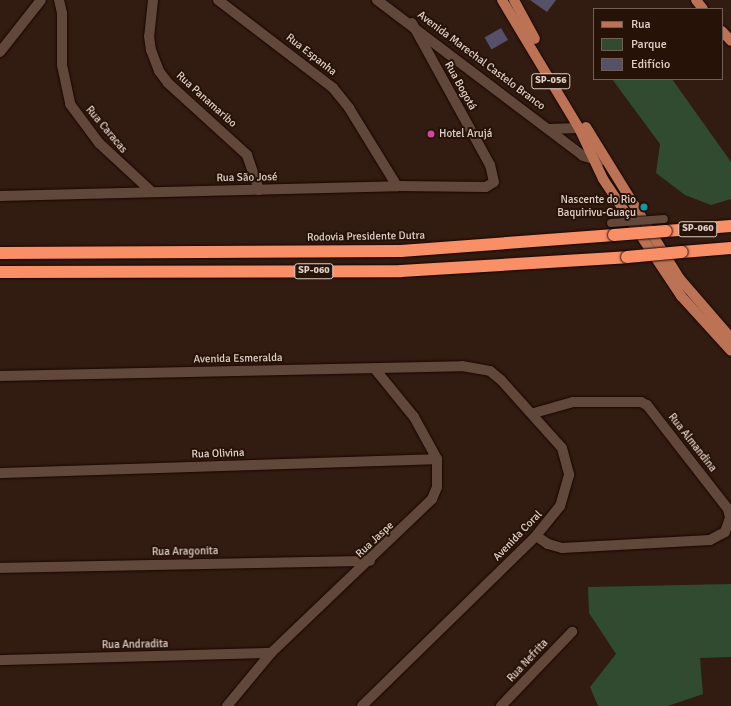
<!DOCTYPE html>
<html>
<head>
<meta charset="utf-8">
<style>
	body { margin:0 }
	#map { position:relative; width:731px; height:706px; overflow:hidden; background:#321b10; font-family:Signika,sans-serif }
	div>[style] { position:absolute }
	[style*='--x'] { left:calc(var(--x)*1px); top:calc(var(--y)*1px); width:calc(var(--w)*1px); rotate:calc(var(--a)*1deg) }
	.green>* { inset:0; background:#304b2f }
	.building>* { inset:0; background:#575069; transform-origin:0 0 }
	.roads { filter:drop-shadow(0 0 1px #180500) drop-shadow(0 0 1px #180500) }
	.minor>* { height:10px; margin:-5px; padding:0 5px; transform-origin:5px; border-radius:5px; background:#62483b }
	.primary>* { height:10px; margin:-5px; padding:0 5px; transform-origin:5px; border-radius:5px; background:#bc7355 }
	.motorway>* { height:12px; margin:-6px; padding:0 6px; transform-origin:6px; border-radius:6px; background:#f88f66 }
	.bridges { filter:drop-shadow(0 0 1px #180500) drop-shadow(0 0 1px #180500) }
	.pedestrian-bridge>* { height:8px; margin:-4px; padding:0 4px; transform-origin:4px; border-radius:4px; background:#62483b }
	.motorway-bridge>* { height:12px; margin:-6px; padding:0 6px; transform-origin:6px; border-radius:6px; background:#f88f66 }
	.dots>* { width:11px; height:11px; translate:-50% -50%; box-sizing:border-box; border:2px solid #271207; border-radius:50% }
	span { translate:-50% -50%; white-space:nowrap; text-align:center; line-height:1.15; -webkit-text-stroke:4px #271207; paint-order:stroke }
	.shield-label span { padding:1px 3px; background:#271207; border:1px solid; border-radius:3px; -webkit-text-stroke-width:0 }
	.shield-label { font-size:10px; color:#e0d0c8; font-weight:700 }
	.street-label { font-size:11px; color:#e0d0c8 }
	.poi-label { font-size:11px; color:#e0d0c8 }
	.left { translate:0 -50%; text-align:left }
	.right { translate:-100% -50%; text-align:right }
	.legend { position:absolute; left:593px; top:8px; width:130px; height:72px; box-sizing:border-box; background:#271207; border:1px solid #715e54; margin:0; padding:5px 7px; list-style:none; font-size:12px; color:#e0d0c8 }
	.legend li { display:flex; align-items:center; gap:8px; height:20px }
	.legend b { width:20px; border:1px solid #715e54 }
</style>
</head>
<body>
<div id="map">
	<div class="green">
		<i style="clip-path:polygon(612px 79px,672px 79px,731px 162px,731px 199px,711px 205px,685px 195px,656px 173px,660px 144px)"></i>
		<i style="clip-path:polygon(731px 584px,731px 657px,700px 658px,703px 694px,668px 706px,598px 706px,590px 687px,616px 654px,589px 613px,588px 587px)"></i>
	</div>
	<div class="building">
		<i style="clip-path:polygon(530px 0,556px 0,547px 12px)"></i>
		<i style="left:501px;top:28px;width:14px;height:19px;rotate:60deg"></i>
	</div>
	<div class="roads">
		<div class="minor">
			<i style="--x:59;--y:0;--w:13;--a:77"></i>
			<i style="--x:62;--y:13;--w:52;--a:90"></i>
			<i style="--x:62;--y:65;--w:40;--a:78"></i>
			<i style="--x:70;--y:104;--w:49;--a:53.4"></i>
			<i style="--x:99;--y:143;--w:72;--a:42.8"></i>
			<i style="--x:153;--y:0;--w:36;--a:96"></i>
			<i style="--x:149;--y:36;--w:14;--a:82"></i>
			<i style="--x:151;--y:50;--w:22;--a:69"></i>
			<i style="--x:159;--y:71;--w:15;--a:53"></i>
			<i style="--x:168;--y:83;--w:107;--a:42.3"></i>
			<i style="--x:247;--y:155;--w:37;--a:71"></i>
			<i style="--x:218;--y:0;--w:145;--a:37.4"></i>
			<i style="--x:333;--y:88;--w:26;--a:51"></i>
			<i style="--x:349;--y:108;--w:92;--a:58.4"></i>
			<i style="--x:377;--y:0;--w:258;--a:37.1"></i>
			<i style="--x:583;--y:156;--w:18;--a:16"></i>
			<i style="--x:0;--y:52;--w:66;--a:-51.7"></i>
			<i style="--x:549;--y:129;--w:30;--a:-2"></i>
			<i style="--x:0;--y:196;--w:397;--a:-1.4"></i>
			<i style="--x:397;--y:186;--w:89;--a:0.6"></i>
			<i style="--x:486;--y:187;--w:9;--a:-32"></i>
			<i style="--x:494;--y:182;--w:17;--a:-103"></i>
			<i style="--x:490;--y:165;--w:162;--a:-118.8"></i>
			<i style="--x:0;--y:376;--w:462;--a:-1.2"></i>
			<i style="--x:462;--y:366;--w:28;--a:10"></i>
			<i style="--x:490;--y:371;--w:14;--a:39"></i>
			<i style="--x:501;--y:380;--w:91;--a:48.1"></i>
			<i style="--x:562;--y:448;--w:28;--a:75"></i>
			<i style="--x:569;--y:475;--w:32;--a:106"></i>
			<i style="--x:560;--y:506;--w:38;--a:129"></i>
			<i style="--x:536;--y:536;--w:243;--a:135.7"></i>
			<i style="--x:534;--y:413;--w:41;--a:-15.8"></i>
			<i style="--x:573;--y:402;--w:68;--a:0"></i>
			<i style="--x:641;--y:402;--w:7;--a:27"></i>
			<i style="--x:647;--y:405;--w:132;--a:52.1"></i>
			<i style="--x:728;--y:509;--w:9;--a:77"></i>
			<i style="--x:730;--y:518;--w:15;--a:110"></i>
			<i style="--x:725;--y:532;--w:17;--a:152"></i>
			<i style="--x:710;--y:540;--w:148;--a:176.9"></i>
			<i style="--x:562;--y:548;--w:15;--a:-164"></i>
			<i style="--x:548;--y:544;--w:14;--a:-146"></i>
			<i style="--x:0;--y:473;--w:437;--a:-1.8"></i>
			<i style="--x:0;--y:568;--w:370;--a:-1.1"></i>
			<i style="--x:0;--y:660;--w:271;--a:-1.5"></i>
			<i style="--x:227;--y:706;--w:69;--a:-50.3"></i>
			<i style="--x:271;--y:653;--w:223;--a:-43.7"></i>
			<i style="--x:432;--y:499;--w:13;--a:-67"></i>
			<i style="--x:437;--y:487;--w:28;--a:-90"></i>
			<i style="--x:437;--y:459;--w:48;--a:-118.7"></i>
			<i style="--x:414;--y:417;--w:63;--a:-129.2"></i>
			<i style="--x:501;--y:706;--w:103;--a:-46.2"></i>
		</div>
		<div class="primary">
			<i style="--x:502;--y:0;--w:149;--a:59"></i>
			<i style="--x:579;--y:128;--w:56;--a:64.8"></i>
			<i style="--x:603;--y:179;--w:141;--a:56.3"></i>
			<i style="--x:681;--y:296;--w:74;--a:47.7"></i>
			<i style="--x:514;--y:0;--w:44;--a:61.7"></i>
			<i style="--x:696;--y:0;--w:11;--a:52"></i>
			<i style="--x:722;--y:31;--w:13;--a:48"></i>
			<i style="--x:586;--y:127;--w:179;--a:58.3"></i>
			<i style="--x:680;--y:279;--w:78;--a:49.2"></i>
		</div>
		<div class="motorway">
			<i style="--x:666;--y:231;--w:65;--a:-4.4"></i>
			<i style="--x:682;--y:252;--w:49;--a:-4.7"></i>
			<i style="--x:0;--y:253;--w:401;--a:-0.3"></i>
			<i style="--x:401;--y:251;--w:214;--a:-4.3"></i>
			<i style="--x:0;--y:272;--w:401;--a:-0.1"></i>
			<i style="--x:401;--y:271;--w:226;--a:-3.5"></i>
		</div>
	</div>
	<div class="bridges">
		<div class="pedestrian-bridge">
			<i style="--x:611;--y:223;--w:53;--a:-4.3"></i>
		</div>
		<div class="motorway-bridge">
			<i style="--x:614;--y:235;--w:52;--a:-4.4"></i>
			<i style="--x:627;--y:257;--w:55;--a:-5.2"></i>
		</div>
	</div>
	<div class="dots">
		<i style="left:431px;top:134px;background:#d1479c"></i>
		<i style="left:644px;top:207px;background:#0f9aa8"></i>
	</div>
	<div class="shield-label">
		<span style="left:551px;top:81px">SP-056</span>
		<span style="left:698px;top:229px">SP-060</span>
		<span style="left:314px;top:271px">SP-060</span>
	</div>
	<div class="street-label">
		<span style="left:311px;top:55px;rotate:38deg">Rua Espanha</span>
		<span style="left:481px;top:61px;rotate:37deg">Avenida Marechal Castelo Branco</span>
		<span style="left:460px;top:86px;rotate:61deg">Rua Bogotá</span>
		<span style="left:206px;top:100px;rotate:42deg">Rua Panamaribo</span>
		<span style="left:106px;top:130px;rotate:50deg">Rua Caracas</span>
		<span style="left:247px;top:178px;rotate:-1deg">Rua São José</span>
		<span style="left:366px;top:237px;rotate:-1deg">Rodovia Presidente Dutra</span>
		<span style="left:238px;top:359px;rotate:-1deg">Avenida Esmeralda</span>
		<span style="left:692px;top:443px;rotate:52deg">Rua Almandina</span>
		<span style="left:218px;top:454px;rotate:-2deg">Rua Olivina</span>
		<span style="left:518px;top:536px;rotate:-46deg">Avenida Coral</span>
		<span style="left:375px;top:540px;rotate:-43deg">Rua Jaspe</span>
		<span style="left:185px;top:552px;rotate:-1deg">Rua Aragonita</span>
		<span style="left:135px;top:645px;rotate:-1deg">Rua Andradita</span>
		<span style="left:528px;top:661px;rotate:-47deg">Rua Nefrita</span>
	</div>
	<div class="poi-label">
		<span class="left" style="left:439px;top:134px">Hotel Arujá</span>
		<span class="right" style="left:636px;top:207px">Nascente do Rio<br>Baquirivu-Guaçu</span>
	</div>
	<ul class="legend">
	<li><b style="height:5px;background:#bc7355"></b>Rua</li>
	<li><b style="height:11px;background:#304b2f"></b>Parque</li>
	<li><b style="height:11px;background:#575069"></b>Edifício</li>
	</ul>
</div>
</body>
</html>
